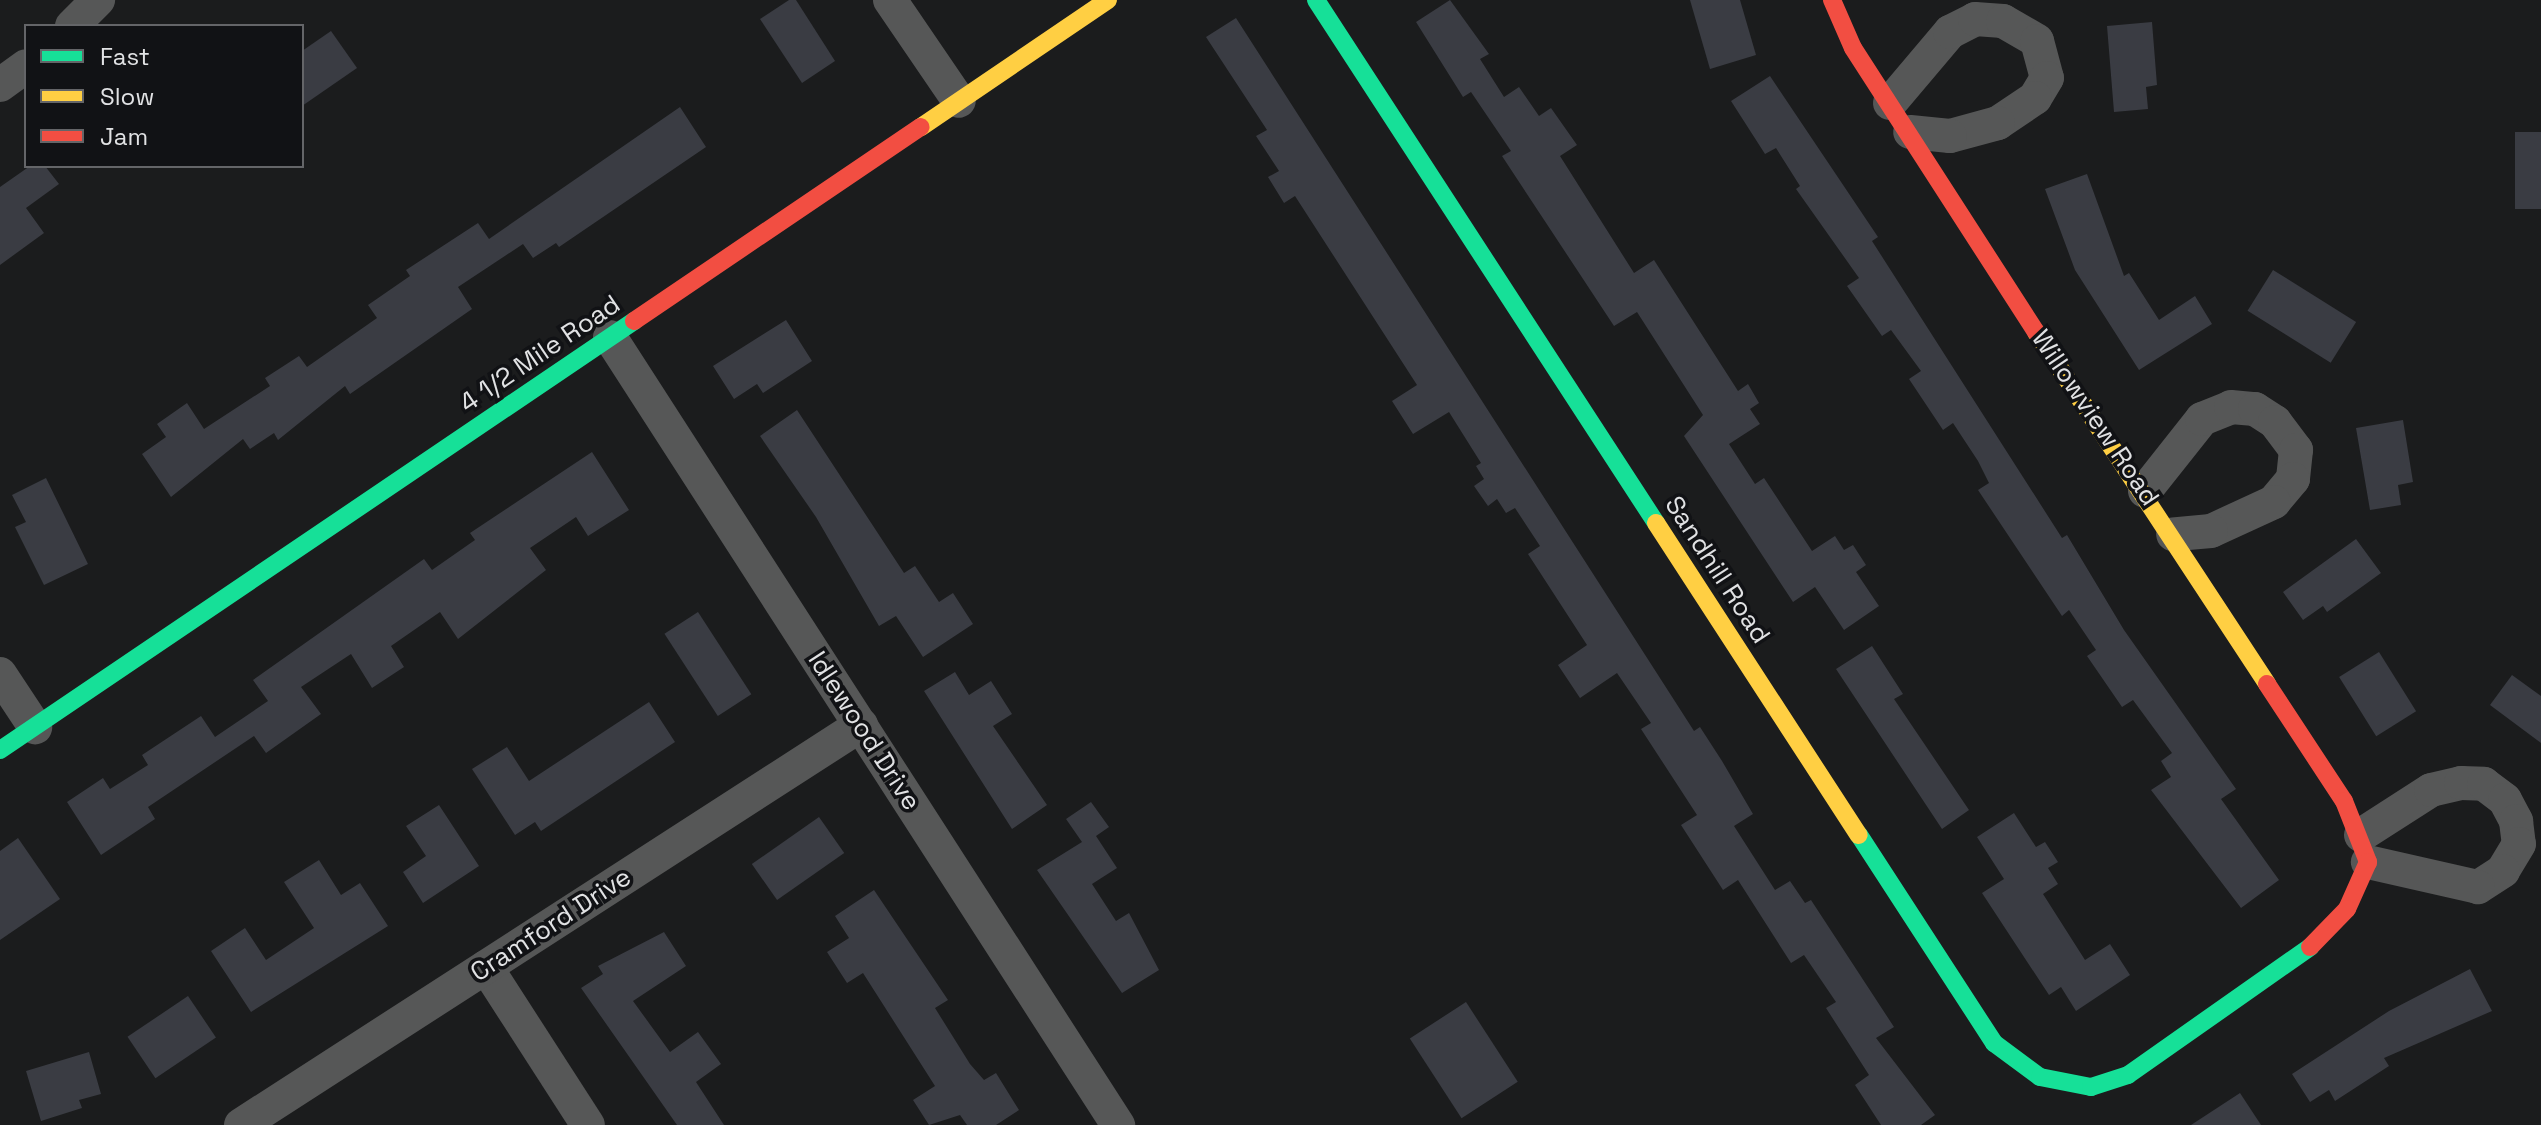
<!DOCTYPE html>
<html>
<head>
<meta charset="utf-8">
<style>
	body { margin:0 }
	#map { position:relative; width:2541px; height:1125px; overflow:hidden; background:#1b1c1d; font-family:"Space Grotesk",sans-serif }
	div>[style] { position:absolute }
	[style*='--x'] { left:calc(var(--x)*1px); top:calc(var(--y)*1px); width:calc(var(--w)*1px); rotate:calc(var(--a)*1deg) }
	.building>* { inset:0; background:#3a3c43; transform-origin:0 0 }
	.street>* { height:34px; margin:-17px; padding:0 17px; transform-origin:17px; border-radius:17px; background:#565757 }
	.fast>* { height:18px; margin:-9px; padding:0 9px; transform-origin:9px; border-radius:9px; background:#16e098 }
	.slow>* { height:18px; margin:-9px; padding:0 9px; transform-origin:9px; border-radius:9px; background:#ffcf43 }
	.jam>* { height:18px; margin:-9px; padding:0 9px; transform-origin:9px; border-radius:9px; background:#f24e42 }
	span { translate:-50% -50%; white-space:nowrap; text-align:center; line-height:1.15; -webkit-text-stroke:7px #111215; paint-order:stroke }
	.street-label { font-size:26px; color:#e1e2e4 }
	.legend { position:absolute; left:24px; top:24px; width:280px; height:144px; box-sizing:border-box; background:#111215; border:2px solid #646568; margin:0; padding:10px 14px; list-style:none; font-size:24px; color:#e1e2e4 }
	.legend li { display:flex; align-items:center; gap:16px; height:40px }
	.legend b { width:40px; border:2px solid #646568 }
</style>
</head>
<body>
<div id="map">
	<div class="building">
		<i style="clip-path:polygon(789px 0,796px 0,835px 61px,802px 83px,760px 19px)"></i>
		<i style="clip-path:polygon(1450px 0,1489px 54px,1480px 59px,1504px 97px,1519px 87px,1539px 116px,1551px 108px,1577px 145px,1560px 156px,1634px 273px,1654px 260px,1738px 391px,1748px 384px,1759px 403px,1750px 409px,1760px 424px,1729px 444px,1755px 484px,1764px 478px,1812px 551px,1835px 536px,1844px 550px,1853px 545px,1866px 565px,1856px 572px,1879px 606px,1844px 630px,1815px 587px,1793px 602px,1684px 436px,1703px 415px,1637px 312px,1614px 326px,1502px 156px,1511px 151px,1471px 92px,1463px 97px,1416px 22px)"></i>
		<i style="clip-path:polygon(1690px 0,1740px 0,1756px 55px,1710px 69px)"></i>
		<i style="clip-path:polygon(1236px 18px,1694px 731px,1700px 727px,1722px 761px,1753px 814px,1734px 826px,1775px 890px,1790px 881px,1805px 903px,1811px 900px,1894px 1027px,1876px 1038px,1935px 1115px,1921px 1125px,1881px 1125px,1855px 1085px,1869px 1075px,1826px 1008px,1836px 1002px,1804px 955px,1791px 963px,1738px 880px,1723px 890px,1681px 825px,1697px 815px,1641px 729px,1651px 723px,1617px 673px,1580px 698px,1558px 665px,1587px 645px,1528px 554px,1540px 546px,1515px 508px,1506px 513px,1497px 499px,1488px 506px,1474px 486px,1484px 479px,1476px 466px,1481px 463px,1449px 412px,1413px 434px,1392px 401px,1417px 385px,1295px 196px,1284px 203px,1268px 177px,1279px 171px,1256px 136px,1267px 130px,1206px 37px)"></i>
		<i style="clip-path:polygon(2152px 22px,2157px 85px,2146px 87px,2148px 109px,2114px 112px,2107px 26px)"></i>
		<i style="clip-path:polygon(331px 31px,357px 68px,302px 106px,302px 51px)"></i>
		<i style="clip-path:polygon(1770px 76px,1878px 237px,1872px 241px,2062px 538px,2067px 535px,2124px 630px,2236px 789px,2221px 799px,2279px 880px,2241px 908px,2151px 790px,2171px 777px,2161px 761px,2172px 753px,2133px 700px,2122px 707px,2087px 656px,2096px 650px,2069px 610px,2062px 616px,1978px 490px,1989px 483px,1978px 461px,1953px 423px,1943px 430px,1909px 379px,1921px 371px,1891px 330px,1882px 336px,1847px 286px,1859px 278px,1796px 189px,1800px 186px,1776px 148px,1765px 154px,1731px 101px)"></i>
		<i style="clip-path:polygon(680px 107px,706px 147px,559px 247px,556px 243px,533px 258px,523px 244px,458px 287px,472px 309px,350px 394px,345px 386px,278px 440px,274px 433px,250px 449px,243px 439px,171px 497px,142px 454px,166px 437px,157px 424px,187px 403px,204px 429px,270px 386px,265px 378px,299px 356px,307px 367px,377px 318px,368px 305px,410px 276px,406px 270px,478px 223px,489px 239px)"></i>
		<i style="left:2541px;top:132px;width:77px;height:26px;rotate:90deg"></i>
		<i style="clip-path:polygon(30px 166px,45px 166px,59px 184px,26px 208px,44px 233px,0 265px,0 187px)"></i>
		<i style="clip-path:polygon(2087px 174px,2124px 276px,2129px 273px,2159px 320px,2195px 296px,2212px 324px,2139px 370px,2075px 270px,2045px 189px)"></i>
		<i style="left:2273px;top:270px;width:98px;height:48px;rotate:32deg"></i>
		<i style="clip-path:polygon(786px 320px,812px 361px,763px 393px,757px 384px,734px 399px,713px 366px)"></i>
		<i style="clip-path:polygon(797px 410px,904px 573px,915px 566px,939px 602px,953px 593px,973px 624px,923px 657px,896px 616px,879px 626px,816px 517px,760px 436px)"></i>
		<i style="clip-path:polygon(2403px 420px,2413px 482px,2398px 485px,2401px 505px,2370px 510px,2356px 428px)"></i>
		<i style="clip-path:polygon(592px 452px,629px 510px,588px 536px,576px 517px,530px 548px,546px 570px,458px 639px,440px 612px,391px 646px,404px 667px,372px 688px,351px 654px,301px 687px,321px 714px,266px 753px,254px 736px,148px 807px,155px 819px,101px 855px,67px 802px,103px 778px,110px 789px,148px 765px,142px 755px,201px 716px,215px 737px,268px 701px,253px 680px,424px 559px,432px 570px,475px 540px,470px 533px)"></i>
		<i style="clip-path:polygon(46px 478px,88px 564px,44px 585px,15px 527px,26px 522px,12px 495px)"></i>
		<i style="clip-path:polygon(2356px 539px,2381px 573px,2327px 612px,2323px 606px,2303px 620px,2283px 592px)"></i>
		<i style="left:698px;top:612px;width:98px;height:40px;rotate:57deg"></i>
		<i style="clip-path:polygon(1872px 646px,1903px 694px,1894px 699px,1969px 810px,1942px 829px,1836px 669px)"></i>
		<i style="left:2379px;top:652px;width:70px;height:47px;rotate:58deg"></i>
		<i style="clip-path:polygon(955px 672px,969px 695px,991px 681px,1012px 714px,993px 726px,1047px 805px,1012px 829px,924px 691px)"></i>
		<i style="clip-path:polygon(2512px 675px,2541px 696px,2541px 743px,2490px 705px)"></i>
		<i style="clip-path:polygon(649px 702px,675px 742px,541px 831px,535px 822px,515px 835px,472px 769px,507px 747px,529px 781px)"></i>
		<i style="clip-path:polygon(1091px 802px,1109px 827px,1096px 836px,1117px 868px,1092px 884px,1116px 921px,1129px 913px,1159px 970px,1122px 993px,1037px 870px,1082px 842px,1066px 819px)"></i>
		<i style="clip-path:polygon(439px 805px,479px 866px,423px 903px,403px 872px,426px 856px,406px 826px)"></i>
		<i style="clip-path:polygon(2014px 813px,2036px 847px,2045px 842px,2058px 862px,2048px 868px,2058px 884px,2043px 894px,2085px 960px,2110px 944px,2130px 975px,2076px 1011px,2061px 987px,2049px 995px,1982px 893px,2004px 879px,1977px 837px)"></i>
		<i style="left:819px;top:817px;width:44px;height:82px;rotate:55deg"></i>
		<i style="clip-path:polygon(18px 838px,60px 899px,0 940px,0 851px)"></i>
		<i style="clip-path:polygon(319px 860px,341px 895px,360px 883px,388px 926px,251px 1012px,211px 951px,245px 928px,266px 960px,314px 928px,284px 882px)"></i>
		<i style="clip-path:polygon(874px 890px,948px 1000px,935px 1008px,970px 1064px,984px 1080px,996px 1073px,1019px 1110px,996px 1125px,967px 1125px,960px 1115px,929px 1125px,913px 1100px,935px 1086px,863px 973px,847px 983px,827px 952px,849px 938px,835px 916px)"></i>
		<i style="clip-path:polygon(664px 932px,686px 966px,633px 1001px,670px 1052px,698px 1032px,721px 1064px,696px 1082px,724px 1125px,677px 1125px,581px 988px,603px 974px,598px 966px)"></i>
		<i style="clip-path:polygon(2470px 969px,2492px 1011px,2384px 1058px,2389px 1066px,2335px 1101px,2329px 1090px,2310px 1102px,2292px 1074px,2389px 1011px)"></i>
		<i style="left:188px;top:996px;width:50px;height:73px;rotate:56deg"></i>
		<i style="left:1466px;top:1002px;width:95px;height:67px;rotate:57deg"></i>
		<i style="clip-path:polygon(89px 1052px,101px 1094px,79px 1100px,82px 1108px,41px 1121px,26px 1071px)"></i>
		<i style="clip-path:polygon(2240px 1093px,2261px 1125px,2191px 1125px)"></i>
	</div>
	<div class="street">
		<i style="--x:890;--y:0;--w:122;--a:55.7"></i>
		<i style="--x:72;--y:26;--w:37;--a:-45"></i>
		<i style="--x:0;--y:85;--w:32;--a:-36"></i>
		<i style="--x:1890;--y:103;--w:93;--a:-49.8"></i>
		<i style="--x:1950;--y:32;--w:28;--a:-27"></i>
		<i style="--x:1975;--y:19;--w:28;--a:4"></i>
		<i style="--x:2003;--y:21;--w:39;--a:30"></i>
		<i style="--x:2037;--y:41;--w:38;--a:75"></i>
		<i style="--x:2047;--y:78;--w:23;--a:121"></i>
		<i style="--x:2035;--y:98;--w:45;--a:146"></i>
		<i style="--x:1998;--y:123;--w:50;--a:164.8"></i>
		<i style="--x:1950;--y:136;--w:40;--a:-174.3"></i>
		<i style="--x:610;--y:337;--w:938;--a:57.19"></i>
		<i style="--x:2145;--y:491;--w:92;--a:-51.6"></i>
		<i style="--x:2202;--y:419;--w:31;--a:-22"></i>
		<i style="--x:2231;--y:407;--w:24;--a:5"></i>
		<i style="--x:2255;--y:409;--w:24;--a:33"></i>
		<i style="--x:2275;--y:422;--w:35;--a:53"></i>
		<i style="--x:2296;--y:450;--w:29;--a:96"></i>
		<i style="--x:2293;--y:479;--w:30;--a:130"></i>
		<i style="--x:2274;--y:502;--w:69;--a:155.3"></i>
		<i style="--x:2211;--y:531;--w:38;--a:175"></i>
		<i style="--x:0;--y:674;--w:64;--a:56.6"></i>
		<i style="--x:2361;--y:835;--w:83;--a:-32.7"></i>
		<i style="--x:2431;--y:790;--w:31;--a:-13"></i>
		<i style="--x:2461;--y:783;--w:23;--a:2"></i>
		<i style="--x:2484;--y:784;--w:26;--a:37"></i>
		<i style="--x:2505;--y:800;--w:24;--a:62"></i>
		<i style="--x:2516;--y:821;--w:23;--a:83"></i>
		<i style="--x:2519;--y:844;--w:31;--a:121"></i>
		<i style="--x:2503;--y:871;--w:30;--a:147"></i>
		<i style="--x:2478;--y:887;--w:113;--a:-167.2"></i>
		<i style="--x:486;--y:967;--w:188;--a:57.2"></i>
		<i style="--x:241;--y:1125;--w:738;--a:-32.83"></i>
	</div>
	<div class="fast">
		<i style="--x:1316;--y:0;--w:624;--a:56.97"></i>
		<i style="--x:0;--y:750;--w:766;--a:-34.08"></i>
		<i style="--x:1859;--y:835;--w:248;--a:57"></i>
		<i style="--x:1994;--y:1043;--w:57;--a:36.5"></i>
		<i style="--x:2040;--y:1077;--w:52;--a:11.1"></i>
		<i style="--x:2091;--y:1087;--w:39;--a:-18"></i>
		<i style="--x:2128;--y:1075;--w:223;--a:-35.1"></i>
	</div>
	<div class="slow">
		<i style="--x:921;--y:127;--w:226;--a:-34.2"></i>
		<i style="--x:2036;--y:332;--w:421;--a:56.7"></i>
		<i style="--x:1656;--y:523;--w:372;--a:57"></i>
	</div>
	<div class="jam">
		<i style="--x:1832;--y:0;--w:52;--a:66.4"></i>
		<i style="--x:1853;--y:48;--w:338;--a:57.2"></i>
		<i style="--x:634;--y:321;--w:346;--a:-34.1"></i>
		<i style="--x:2267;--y:684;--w:140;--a:56.7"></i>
		<i style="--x:2344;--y:801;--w:66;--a:68.5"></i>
		<i style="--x:2368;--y:862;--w:51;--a:114.1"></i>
		<i style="--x:2347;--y:909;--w:53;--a:134.2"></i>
	</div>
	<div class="street-label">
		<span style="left:540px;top:354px;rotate:-34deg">4 1/2 Mile Road</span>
		<span style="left:2095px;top:418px;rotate:56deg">Willowview Road</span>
		<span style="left:1717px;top:570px;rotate:57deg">Sandhill Road</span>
		<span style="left:864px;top:731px;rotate:57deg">Idlewood Drive</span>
		<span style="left:551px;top:925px;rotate:-33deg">Cramford Drive</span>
	</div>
	<ul class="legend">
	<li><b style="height:10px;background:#16e098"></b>Fast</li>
	<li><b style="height:10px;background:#ffcf43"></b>Slow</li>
	<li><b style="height:10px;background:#f24e42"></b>Jam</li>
	</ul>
</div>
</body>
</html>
